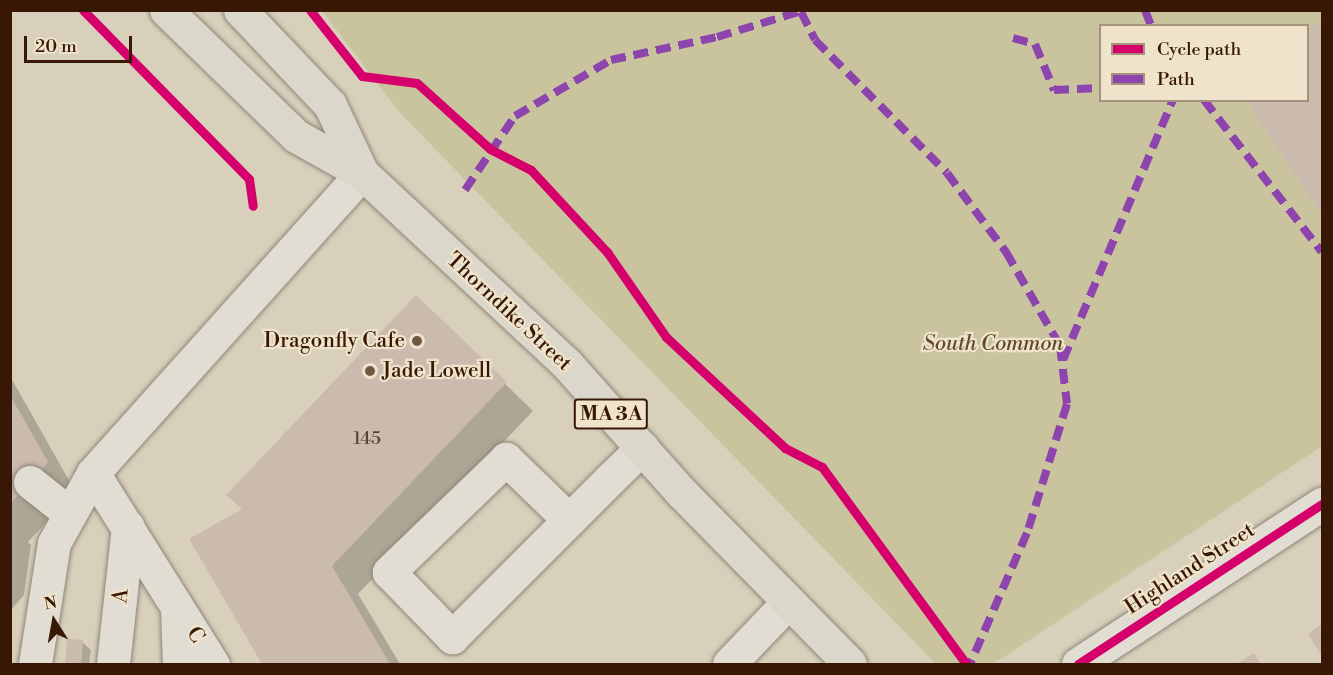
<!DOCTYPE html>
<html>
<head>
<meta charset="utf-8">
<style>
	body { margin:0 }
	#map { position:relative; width:1333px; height:675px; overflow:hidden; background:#d9d0bc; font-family:"Libre Bodoni",serif }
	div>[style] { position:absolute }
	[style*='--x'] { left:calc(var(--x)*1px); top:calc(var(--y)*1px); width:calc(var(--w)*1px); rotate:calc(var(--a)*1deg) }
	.green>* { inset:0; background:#c9c49e }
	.shadow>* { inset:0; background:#0003 }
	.building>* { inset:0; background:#cbbaae; transform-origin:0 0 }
	.roads { filter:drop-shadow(0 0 2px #8f8678) drop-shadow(0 0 2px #8f8678) }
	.minor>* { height:33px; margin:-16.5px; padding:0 16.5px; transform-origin:16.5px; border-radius:16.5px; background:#e2ddd3 }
	.major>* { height:33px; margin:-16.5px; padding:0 16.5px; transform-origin:16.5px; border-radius:16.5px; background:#dcd7cb }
	.quiet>* { height:8px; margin-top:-4px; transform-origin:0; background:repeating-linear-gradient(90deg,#8e44ad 0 15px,transparent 0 23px) }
	.cycleway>* { height:9px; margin:-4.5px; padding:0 4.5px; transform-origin:4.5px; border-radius:4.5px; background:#d6006c }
	.dots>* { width:16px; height:16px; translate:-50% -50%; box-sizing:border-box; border:3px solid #efe4cb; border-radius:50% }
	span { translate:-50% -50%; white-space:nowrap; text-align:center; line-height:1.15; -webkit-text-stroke:4.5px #efe4cb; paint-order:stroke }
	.number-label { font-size:18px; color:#5e4231 }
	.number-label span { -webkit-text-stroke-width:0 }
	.shield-label span { padding:2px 4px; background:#efe4cb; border:2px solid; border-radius:4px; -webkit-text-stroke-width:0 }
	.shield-label { font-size:20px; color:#381805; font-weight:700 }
	.street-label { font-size:21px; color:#381805 }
	.poi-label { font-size:21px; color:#381805 }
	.right { translate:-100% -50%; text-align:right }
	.left { translate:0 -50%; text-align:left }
	.park-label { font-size:21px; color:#60492c; font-style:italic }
	.frame { position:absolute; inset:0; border:12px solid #381805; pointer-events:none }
	.legend { position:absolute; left:1099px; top:24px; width:210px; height:78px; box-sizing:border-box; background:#efe4cb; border:2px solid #a6927c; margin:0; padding:8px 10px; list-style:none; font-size:18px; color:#381805 }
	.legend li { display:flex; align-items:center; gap:12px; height:30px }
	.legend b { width:30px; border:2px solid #a6927c }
	.north { position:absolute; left:24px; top:591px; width:60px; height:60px; -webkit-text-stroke:4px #efe4cb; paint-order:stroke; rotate:349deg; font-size:16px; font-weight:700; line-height:24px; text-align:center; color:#381805 }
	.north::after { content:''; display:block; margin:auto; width:21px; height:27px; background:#381805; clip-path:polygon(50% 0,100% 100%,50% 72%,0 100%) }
	.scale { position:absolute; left:24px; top:36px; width:108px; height:27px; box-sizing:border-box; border:3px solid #381805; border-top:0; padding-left:8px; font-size:18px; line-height:21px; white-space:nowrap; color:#381805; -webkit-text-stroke:4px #efe4cb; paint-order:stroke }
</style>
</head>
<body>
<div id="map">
	<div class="green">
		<i style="clip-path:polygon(evenodd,322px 11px,1322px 11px,1322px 446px,1001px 659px,990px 664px,936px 664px,400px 113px,322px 11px,1100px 26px,1308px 26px,1308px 100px,1100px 100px,1100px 26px)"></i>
	</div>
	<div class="shadow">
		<i style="clip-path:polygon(1322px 21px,1322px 212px,1247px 100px,1308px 100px,1308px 33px)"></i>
		<i style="clip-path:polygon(416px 298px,533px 411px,358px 594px,400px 664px,264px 664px,191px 540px,243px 510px)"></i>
		<i style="clip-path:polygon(10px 376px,75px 491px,28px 542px,31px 545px,24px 595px,10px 611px)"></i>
		<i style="clip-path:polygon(70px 641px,82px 642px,91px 650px,89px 664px,66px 664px)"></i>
	</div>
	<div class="building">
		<i style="clip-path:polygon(1322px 19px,1322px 215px,1246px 100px,1308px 100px,1308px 31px)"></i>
		<i style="clip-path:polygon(416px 295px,507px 382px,332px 566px,390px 664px,262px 664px,189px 539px,242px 509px,226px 495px)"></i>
		<i style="clip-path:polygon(10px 395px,48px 462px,10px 504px)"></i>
		<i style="clip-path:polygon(1322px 624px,1322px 656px,1308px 634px)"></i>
		<i style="left:67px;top:639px;width:16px;height:25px;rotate:4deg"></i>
		<i style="clip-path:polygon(1254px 653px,1261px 664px,1237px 664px)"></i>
	</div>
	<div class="roads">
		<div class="minor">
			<i style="--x:93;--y:473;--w:226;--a:57.9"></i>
			<i style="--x:30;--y:482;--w:50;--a:38.5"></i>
			<i style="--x:569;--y:520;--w:88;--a:-135.9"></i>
			<i style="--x:506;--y:459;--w:163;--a:136"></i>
			<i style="--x:389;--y:572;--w:91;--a:45.9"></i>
			<i style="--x:452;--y:637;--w:223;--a:-45"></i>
			<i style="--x:610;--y:479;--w:45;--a:-44.1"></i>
			<i style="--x:177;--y:608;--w:56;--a:88"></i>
			<i style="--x:35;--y:664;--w:122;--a:-81.1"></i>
			<i style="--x:54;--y:543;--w:80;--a:-60.9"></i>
			<i style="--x:93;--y:473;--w:403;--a:-48.1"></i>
			<i style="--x:113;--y:664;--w:138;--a:-83.8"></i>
			<i style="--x:729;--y:664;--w:86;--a:-46.4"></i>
			<i style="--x:1078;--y:664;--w:292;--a:-33.3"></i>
		</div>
		<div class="major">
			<i style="--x:166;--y:10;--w:181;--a:44.1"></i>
			<i style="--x:296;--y:136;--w:76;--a:29.3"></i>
			<i style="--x:362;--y:173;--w:279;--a:43"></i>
			<i style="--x:566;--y:363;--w:173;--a:48.3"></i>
			<i style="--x:681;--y:492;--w:241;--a:45.5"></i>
			<i style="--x:240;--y:10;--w:131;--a:46.5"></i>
			<i style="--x:330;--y:105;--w:75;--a:64.8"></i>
		</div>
	</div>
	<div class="quiet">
		<i style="--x:1145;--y:10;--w:17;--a:69"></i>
		<i style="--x:801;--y:12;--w:31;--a:63"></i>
		<i style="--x:815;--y:40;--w:187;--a:45.2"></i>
		<i style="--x:947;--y:173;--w:99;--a:53.2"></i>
		<i style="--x:1006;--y:252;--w:108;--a:60.1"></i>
		<i style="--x:1060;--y:346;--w:58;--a:83.1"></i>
		<i style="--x:1067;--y:404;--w:135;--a:107.2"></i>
		<i style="--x:1027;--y:533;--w:143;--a:113.5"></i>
		<i style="--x:1013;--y:38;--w:23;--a:15"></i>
		<i style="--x:1035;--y:44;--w:50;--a:67.6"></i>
		<i style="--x:1054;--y:90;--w:46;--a:-2.5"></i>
		<i style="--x:1204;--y:100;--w:192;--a:52.2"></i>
		<i style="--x:465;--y:190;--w:89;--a:-56"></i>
		<i style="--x:515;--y:116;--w:111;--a:-30.3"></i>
		<i style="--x:611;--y:60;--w:108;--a:-12.2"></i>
		<i style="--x:717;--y:37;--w:92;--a:-17.1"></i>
		<i style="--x:1063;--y:360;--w:282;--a:-67.1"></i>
	</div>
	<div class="cycleway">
		<i style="--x:83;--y:10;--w:237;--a:45.5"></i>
		<i style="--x:249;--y:179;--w:27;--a:82"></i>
		<i style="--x:310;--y:10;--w:84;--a:51.8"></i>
		<i style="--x:362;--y:76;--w:55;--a:7.3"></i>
		<i style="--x:417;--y:83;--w:98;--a:42.1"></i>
		<i style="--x:490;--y:149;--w:46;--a:27.1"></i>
		<i style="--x:531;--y:170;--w:112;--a:47.2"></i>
		<i style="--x:607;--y:252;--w:103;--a:55.2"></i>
		<i style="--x:666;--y:337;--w:163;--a:43"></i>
		<i style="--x:785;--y:448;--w:42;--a:27.2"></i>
		<i style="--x:822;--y:467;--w:244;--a:53.8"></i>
		<i style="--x:1078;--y:664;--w:292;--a:-33.3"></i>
	</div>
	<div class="dots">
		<i style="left:417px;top:341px;background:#705845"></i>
		<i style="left:370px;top:371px;background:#705845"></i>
	</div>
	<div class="number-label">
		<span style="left:367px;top:439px">145</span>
	</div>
	<div class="shield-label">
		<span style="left:611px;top:414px">MA 3A</span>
	</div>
	<div class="street-label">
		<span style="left:509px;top:312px;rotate:43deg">Thorndike Street</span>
		<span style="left:1190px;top:569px;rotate:-33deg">Highland Street</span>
		<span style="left:121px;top:596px;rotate:-84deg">A</span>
		<span style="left:195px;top:635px;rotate:58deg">C</span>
	</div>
	<div class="poi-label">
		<span class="right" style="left:405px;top:341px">Dragonfly Cafe</span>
		<span class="left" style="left:382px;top:371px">Jade Lowell</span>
	</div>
	<div class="park-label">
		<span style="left:993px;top:344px">South Common</span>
	</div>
	<div class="frame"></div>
	<ul class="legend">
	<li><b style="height:8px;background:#d6006c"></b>Cycle path</li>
	<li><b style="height:8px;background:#8e44ad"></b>Path</li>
	</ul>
	<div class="north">N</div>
	<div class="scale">20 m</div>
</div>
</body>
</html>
